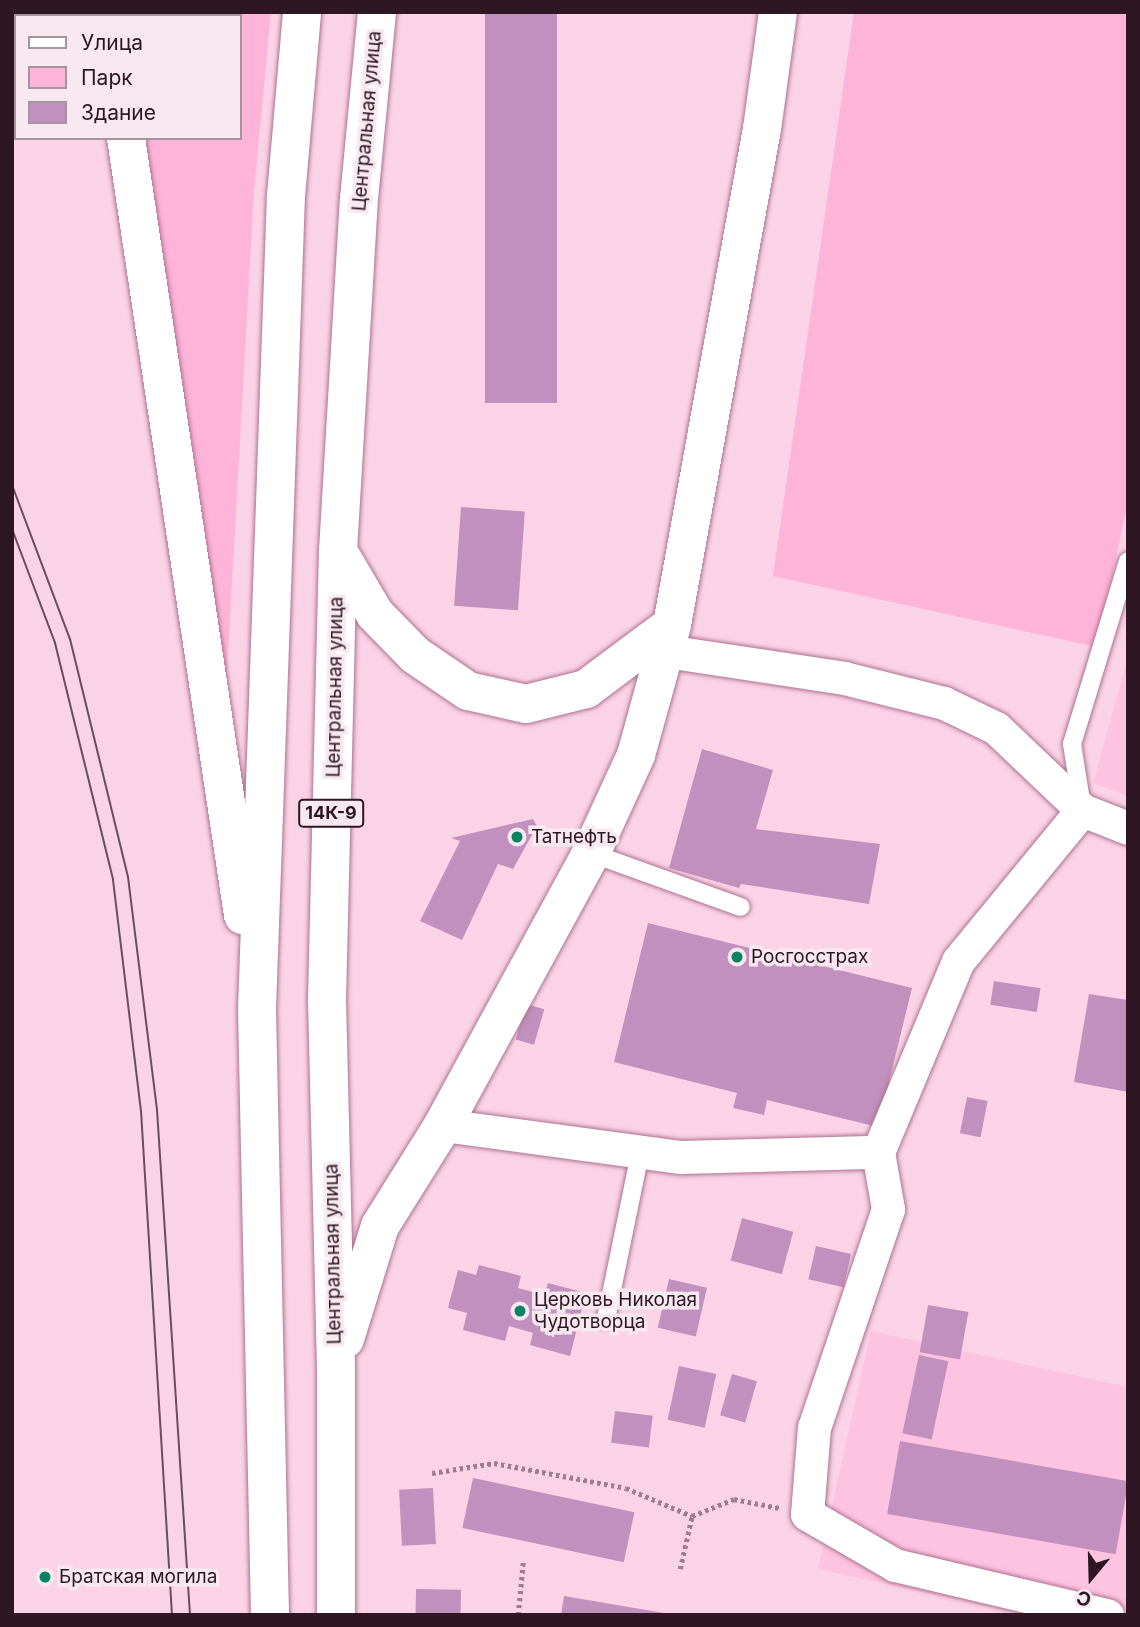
<!DOCTYPE html>
<html>
<head>
<meta charset="utf-8">
<style>
	body { margin:0 }
	#map { position:relative; width:1140px; height:1627px; overflow:hidden; background:#fbd3e6; font-family:Inter,sans-serif }
	div>[style] { position:absolute }
	[style*='--x'] { left:calc(var(--x)*1px); top:calc(var(--y)*1px); width:calc(var(--w)*1px); rotate:calc(var(--a)*1deg) }
	.built>* { inset:0; background:#fec3e0 }
	.green>* { inset:0; background:#feb3d8 }
	.building>* { inset:0; background:#c190be; transform-origin:0 0 }
	.path>* { height:4.5px; margin-top:-2.25px; transform-origin:0; background:repeating-linear-gradient(90deg,#9e7d8d 0 3.5px,transparent 0 7px) }
	.roads { filter:drop-shadow(0 0 2px #ae7290) drop-shadow(0 0 2px #ae7290) }
	.service>* { height:18px; margin:-9px; padding:0 9px; transform-origin:9px; border-radius:9px; background:#fff }
	.minor>* { height:33px; margin:-16.5px; padding:0 16.5px; transform-origin:16.5px; border-radius:16.5px; background:#fff }
	.primary>* { height:38px; margin:-19px; padding:0 19px; transform-origin:19px; border-radius:19px; background:#fff }
	.tram>* { height:2px; margin:-1px; padding:0 1px; transform-origin:1px; border-radius:1px; background:#6a4e5c }
	.dots>* { width:19px; height:19px; translate:-50% -50%; box-sizing:border-box; border:4px solid #f7e9ef; border-radius:50% }
	span { translate:-50% -50%; white-space:nowrap; text-align:center; line-height:1.15; -webkit-text-stroke:7px #f7e9ef; paint-order:stroke }
	.shield-label span { padding:2px 5px; background:#f7e9ef; border:2px solid; border-radius:5px; -webkit-text-stroke-width:0 }
	.shield-label { font-size:18px; color:#2e1622; font-weight:700 }
	.street-label { font-size:19px; color:#2e1622 }
	.poi-label { font-size:19px; color:#2e1622 }
	.left { translate:0 -50%; text-align:left }
	.frame { position:absolute; inset:0; border:14px solid #2e1622; pointer-events:none }
	.legend { position:absolute; left:14px; top:14px; width:228px; height:126px; box-sizing:border-box; background:#f7e9ef; border:2px solid #a7959d; margin:0; padding:9px 12px; list-style:none; font-size:21px; color:#2e1622 }
	.legend li { display:flex; align-items:center; gap:14px; height:35px }
	.legend b { width:35px; border:2px solid #a7959d }
	.north { position:absolute; left:1056px; top:1543px; width:70px; height:70px; -webkit-text-stroke:5px #f7e9ef; paint-order:stroke; rotate:199deg; font-size:19px; font-weight:700; line-height:28px; text-align:center; color:#2e1622 }
	.north::after { content:''; display:block; margin:auto; width:24px; height:32px; background:#2e1622; clip-path:polygon(50% 0,100% 100%,50% 72%,0 100%) }
</style>
</head>
<body>
<div id="map">
	<div class="built">
		<i style="clip-path:polygon(1128px 657px,1128px 796px,1093px 783px)"></i>
		<i style="clip-path:polygon(871px 1331px,1128px 1387px,1128px 1615px,1026px 1615px,818px 1569px)"></i>
	</div>
	<div class="green">
		<i style="clip-path:polygon(120px 12px,271px 12px,254px 191px,226px 691px,143px 138px,240px 138px,240px 16px,121px 16px)"></i>
		<i style="clip-path:polygon(854px 12px,1128px 12px,1128px 501px,1097px 647px,773px 576px)"></i>
	</div>
	<div class="building">
		<i style="left:485px;top:12px;width:72px;height:391px"></i>
		<i style="left:461px;top:507px;width:64px;height:99px;rotate:4deg"></i>
		<i style="clip-path:polygon(702px 749px,773px 770px,756px 829px,880px 844px,869px 904px,741px 884px,739px 888px,669px 868px)"></i>
		<i style="clip-path:polygon(533px 819px,537px 826px,513px 869px,498px 864px,462px 940px,420px 921px,460px 841px,451px 838px)"></i>
		<i style="clip-path:polygon(648px 923px,912px 988px,878px 1127px,767px 1100px,764px 1115px,733px 1108px,737px 1093px,614px 1062px)"></i>
		<i style="left:994px;top:981px;width:47px;height:24px;rotate:9deg"></i>
		<i style="clip-path:polygon(1089px 994px,1128px 1000px,1128px 1092px,1074px 1082px)"></i>
		<i style="left:526px;top:1004px;width:19px;height:37px;rotate:16deg"></i>
		<i style="left:967px;top:1097px;width:21px;height:37px;rotate:11deg"></i>
		<i style="left:742px;top:1218px;width:53px;height:44px;rotate:15deg"></i>
		<i style="left:816px;top:1246px;width:36px;height:34px;rotate:13deg"></i>
		<i style="clip-path:polygon(479px 1265px,521px 1276px,518px 1288px,544px 1295px,548px 1283px,586px 1293px,570px 1356px,530px 1345px,533px 1333px,509px 1326px,505px 1341px,463px 1330px,467px 1313px,448px 1308px,458px 1270px,476px 1275px)"></i>
		<i style="left:669px;top:1279px;width:39px;height:50px;rotate:13deg"></i>
		<i style="left:928px;top:1305px;width:41px;height:48px;rotate:10deg"></i>
		<i style="left:919px;top:1355px;width:30px;height:80px;rotate:12deg"></i>
		<i style="left:679px;top:1366px;width:38px;height:55px;rotate:12deg"></i>
		<i style="left:732px;top:1374px;width:26px;height:43px;rotate:16deg"></i>
		<i style="left:615px;top:1411px;width:38px;height:32px;rotate:7deg"></i>
		<i style="left:900px;top:1441px;width:232px;height:74px;rotate:10deg"></i>
		<i style="left:473px;top:1478px;width:165px;height:51px;rotate:12deg"></i>
		<i style="left:433px;top:1488px;width:56px;height:34px;rotate:87deg"></i>
		<i style="left:416px;top:1589px;width:45px;height:26px;rotate:1deg"></i>
		<i style="clip-path:polygon(564px 1596px,664px 1613px,664px 1615px,561px 1615px)"></i>
	</div>
	<div class="path">
		<i style="--x:432;--y:1473;--w:63;--a:-9.2"></i>
		<i style="--x:494;--y:1463;--w:134;--a:10.7"></i>
		<i style="--x:626;--y:1488;--w:72;--a:23"></i>
		<i style="--x:680;--y:1569;--w:54;--a:-77.2"></i>
		<i style="--x:692;--y:1516;--w:45;--a:-22"></i>
		<i style="--x:734;--y:1499;--w:46;--a:11.3"></i>
		<i style="--x:518;--y:1615;--w:53;--a:-84.6"></i>
	</div>
	<div class="roads">
		<div class="service">
			<i style="--x:1082;--y:807;--w:64;--a:-99"></i>
			<i style="--x:1072;--y:744;--w:191;--a:-73"></i>
			<i style="--x:591;--y:853;--w:159;--a:19.8"></i>
			<i style="--x:606;--y:1319;--w:168;--a:-78.4"></i>
		</div>
		<div class="minor">
			<i style="--x:666;--y:651;--w:180;--a:8.6"></i>
			<i style="--x:844;--y:678;--w:103;--a:14"></i>
			<i style="--x:944;--y:703;--w:58;--a:25.7"></i>
			<i style="--x:996;--y:728;--w:119;--a:43.6"></i>
			<i style="--x:1082;--y:810;--w:49;--a:21.4"></i>
			<i style="--x:1082;--y:810;--w:195;--a:129.4"></i>
			<i style="--x:958;--y:961;--w:207;--a:112.7"></i>
			<i style="--x:878;--y:1152;--w:58;--a:80"></i>
			<i style="--x:888;--y:1209;--w:230;--a:108.7"></i>
			<i style="--x:814;--y:1427;--w:87;--a:94.6"></i>
			<i style="--x:807;--y:1514;--w:102;--a:30.1"></i>
			<i style="--x:895;--y:1565;--w:218;--a:13.3"></i>
			<i style="--x:443;--y:1125;--w:240;--a:7.7"></i>
			<i style="--x:681;--y:1157;--w:197;--a:-1.5"></i>
		</div>
		<div class="primary">
			<i style="--x:106;--y:12;--w:4;--a:76"></i>
			<i style="--x:126;--y:138;--w:786;--a:81.44"></i>
			<i style="--x:338;--y:551;--w:73;--a:59.6"></i>
			<i style="--x:375;--y:614;--w:57;--a:45.7"></i>
			<i style="--x:415;--y:655;--w:64;--a:34.2"></i>
			<i style="--x:468;--y:691;--w:59;--a:12.6"></i>
			<i style="--x:526;--y:704;--w:62;--a:-14"></i>
			<i style="--x:586;--y:689;--w:107;--a:-36.7"></i>
			<i style="--x:345;--y:1339;--w:118;--a:-72.8"></i>
			<i style="--x:380;--y:1226;--w:119;--a:-58"></i>
			<i style="--x:443;--y:1125;--w:310;--a:-61.4"></i>
			<i style="--x:591;--y:853;--w:108;--a:-65.3"></i>
			<i style="--x:636;--y:755;--w:135;--a:-74.5"></i>
			<i style="--x:672;--y:625;--w:504;--a:-79.72"></i>
			<i style="--x:762;--y:129;--w:118;--a:-82.2"></i>
			<i style="--x:270;--y:1615;--w:606;--a:-91.23"></i>
			<i style="--x:257;--y:1009;--w:814;--a:-87.96"></i>
			<i style="--x:286;--y:196;--w:185;--a:-85"></i>
			<i style="--x:336;--y:1615;--w:247;--a:-90"></i>
			<i style="--x:336;--y:1368;--w:369;--a:-91.4"></i>
			<i style="--x:327;--y:999;--w:448;--a:-88.6"></i>
			<i style="--x:338;--y:551;--w:353;--a:-86.6"></i>
			<i style="--x:359;--y:199;--w:188;--a:-84.5"></i>
		</div>
	</div>
	<div class="tram">
		<i style="--x:12;--y:485;--w:165;--a:69.4"></i>
		<i style="--x:70;--y:639;--w:245;--a:76.3"></i>
		<i style="--x:128;--y:877;--w:235;--a:82.9"></i>
		<i style="--x:157;--y:1110;--w:506;--a:86.26"></i>
		<i style="--x:12;--y:529;--w:122;--a:69.3"></i>
		<i style="--x:55;--y:643;--w:244;--a:76.2"></i>
		<i style="--x:113;--y:880;--w:233;--a:83.1"></i>
		<i style="--x:141;--y:1111;--w:505;--a:86.48"></i>
	</div>
	<div class="dots">
		<i style="left:517px;top:837px;background:#0a8364"></i>
		<i style="left:737px;top:957px;background:#0a8364"></i>
		<i style="left:520px;top:1311px;background:#0a8364"></i>
		<i style="left:45px;top:1577px;background:#0a8364"></i>
	</div>
	<div class="shield-label">
		<span style="left:331px;top:813px">14К-9</span>
	</div>
	<div class="street-label">
		<span style="left:367px;top:121px;rotate:-85deg">Центральная улица</span>
		<span style="left:335px;top:687px;rotate:-89deg">Центральная улица</span>
		<span style="left:333px;top:1254px;rotate:-91deg">Центральная улица</span>
	</div>
	<div class="poi-label">
		<span class="left" style="left:531px;top:837px">Татнефть</span>
		<span class="left" style="left:751px;top:957px">Росгосстрах</span>
		<span class="left" style="left:534px;top:1311px">Церковь Николая<br>Чудотворца</span>
		<span class="left" style="left:59px;top:1577px">Братская могила</span>
	</div>
	<div class="frame"></div>
	<ul class="legend">
	<li><b style="height:9px;background:#fff"></b>Улица</li>
	<li><b style="height:19px;background:#feb3d8"></b>Парк</li>
	<li><b style="height:19px;background:#c190be"></b>Здание</li>
	</ul>
	<div class="north">С</div>
</div>
</body>
</html>
